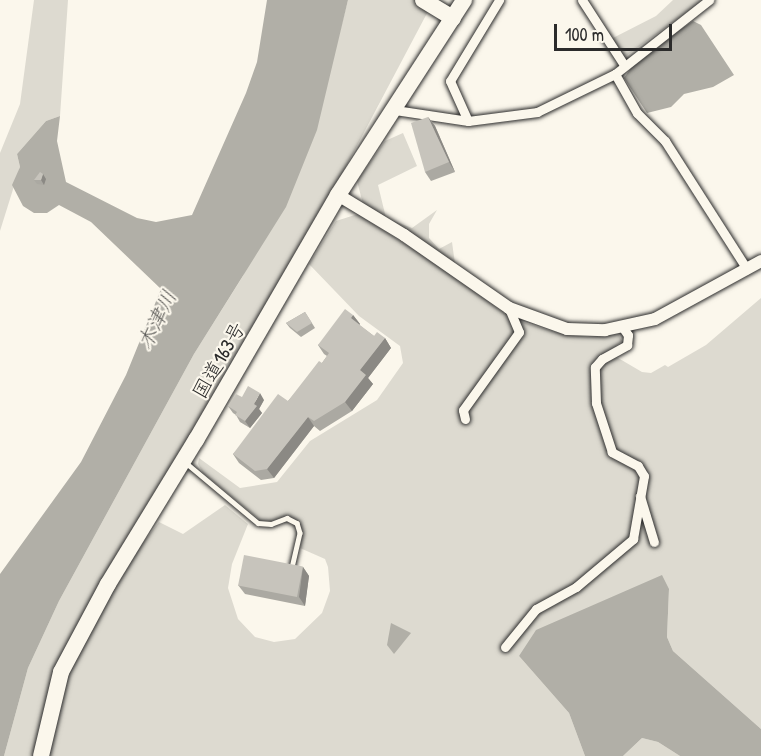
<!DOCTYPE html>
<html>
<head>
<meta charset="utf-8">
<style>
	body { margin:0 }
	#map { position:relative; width:761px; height:756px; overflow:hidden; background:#fbf7ec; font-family:"Patrick Hand","Klee One",sans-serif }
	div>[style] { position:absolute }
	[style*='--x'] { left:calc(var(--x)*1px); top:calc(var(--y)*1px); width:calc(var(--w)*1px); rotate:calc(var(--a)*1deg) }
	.green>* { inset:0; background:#dddad0 }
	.water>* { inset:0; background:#b1afa7 }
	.roads { filter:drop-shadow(0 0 2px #2b2b2b) drop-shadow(0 0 2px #2b2b2b) }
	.lane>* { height:4.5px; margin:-2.25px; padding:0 2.25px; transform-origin:2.25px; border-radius:2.25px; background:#fbf7ec }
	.street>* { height:9px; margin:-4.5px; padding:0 4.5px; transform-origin:4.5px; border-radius:4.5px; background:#fbf7ec }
	.secondary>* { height:12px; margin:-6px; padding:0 6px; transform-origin:6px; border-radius:6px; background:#fbf7ec }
	.highway>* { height:16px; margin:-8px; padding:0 8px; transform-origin:8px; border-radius:8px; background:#fbf7ec }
	.wall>* { inset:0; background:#aba9a2 }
	.shaded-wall>* { inset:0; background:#8b8984 }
	.building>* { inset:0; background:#c7c4bc; transform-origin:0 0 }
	span { translate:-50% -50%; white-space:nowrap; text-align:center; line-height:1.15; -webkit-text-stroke:4.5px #fbf7ec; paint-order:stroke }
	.street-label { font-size:20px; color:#2b2b2b }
	.water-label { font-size:21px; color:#5a5956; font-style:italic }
	.scale { position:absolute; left:554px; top:24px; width:118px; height:27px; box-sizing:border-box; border:3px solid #2b2b2b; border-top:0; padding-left:8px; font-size:18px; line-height:21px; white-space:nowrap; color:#2b2b2b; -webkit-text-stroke:4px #fbf7ec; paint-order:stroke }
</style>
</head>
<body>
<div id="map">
	<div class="green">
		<i style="clip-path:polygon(34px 0,68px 0,60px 116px,46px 121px,17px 154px,20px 167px,0 231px,0 153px,20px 104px)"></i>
		<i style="clip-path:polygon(348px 0,434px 0,314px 227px,107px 576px,36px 756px,4px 756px,28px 668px,59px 601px,194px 354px,243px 276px,333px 58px)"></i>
		<i style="clip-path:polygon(673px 0,704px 0,623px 58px,611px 39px,656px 16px)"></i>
		<i style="clip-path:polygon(403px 133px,417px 166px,378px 185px,386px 218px,412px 228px,437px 210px,429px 224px,429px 238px,439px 249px,452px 242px,455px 264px,363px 204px,357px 181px,385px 141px)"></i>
		<i style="clip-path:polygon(358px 214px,438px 265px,512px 319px,555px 332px,587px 337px,618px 334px,622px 341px,592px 366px,613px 355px,642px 372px,651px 373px,665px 365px,668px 367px,706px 345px,761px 298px,761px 729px,673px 651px,667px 637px,669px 589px,519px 656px,569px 713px,585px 756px,45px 756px,60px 689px,118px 575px,159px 522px,183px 534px,225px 505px,248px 524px,232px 564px,228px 588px,238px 619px,255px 637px,274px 642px,295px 639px,322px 613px,330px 591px,328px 567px,325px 559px,300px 548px,303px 532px,299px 522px,287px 516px,266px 523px,260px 520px,203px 473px,198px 464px,199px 458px,240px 488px,277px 482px,310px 441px,377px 400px,403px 363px,400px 346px,359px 316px,309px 264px,336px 221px)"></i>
		<i style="clip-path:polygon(642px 738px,658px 742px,680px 756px,623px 756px)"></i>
	</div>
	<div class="water">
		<i style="clip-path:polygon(267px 0,348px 0,317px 130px,286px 207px,194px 354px,59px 601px,28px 668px,4px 756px,0 756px,0 574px,81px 462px,126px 375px,161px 289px,91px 222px,59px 205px,47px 213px,34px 213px,23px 206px,12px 185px,20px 167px,17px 154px,46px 121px,60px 116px,57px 141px,66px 182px,137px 218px,156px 222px,192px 215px,246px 93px,257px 62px)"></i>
		<i style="clip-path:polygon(693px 21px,701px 25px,734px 75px,713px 87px,684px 94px,671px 107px,647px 113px,624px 78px,637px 59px)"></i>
		<i style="clip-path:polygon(662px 575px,669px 589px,667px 637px,673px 651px,761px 729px,761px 756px,680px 756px,658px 742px,642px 738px,623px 756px,585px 756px,569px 713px,519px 656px,536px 630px)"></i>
		<i style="clip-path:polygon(391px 623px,411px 633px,394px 654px,387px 645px)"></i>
	</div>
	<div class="roads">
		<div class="lane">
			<i style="--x:185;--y:462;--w:95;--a:39.9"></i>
			<i style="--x:258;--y:523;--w:13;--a:4"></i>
			<i style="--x:271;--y:524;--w:17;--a:-21"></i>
			<i style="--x:287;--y:518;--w:11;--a:27"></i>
			<i style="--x:297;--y:523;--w:10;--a:73"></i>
			<i style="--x:300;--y:533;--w:36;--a:103"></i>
		</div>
		<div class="street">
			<i style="--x:582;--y:0;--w:77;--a:57.1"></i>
			<i style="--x:615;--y:74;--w:45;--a:60.6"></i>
			<i style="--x:637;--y:113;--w:40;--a:45"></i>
			<i style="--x:665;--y:141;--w:152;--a:57.4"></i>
			<i style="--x:395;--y:110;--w:74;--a:8.6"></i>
			<i style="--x:468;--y:121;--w:70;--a:-7.4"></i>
			<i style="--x:537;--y:112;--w:87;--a:-26"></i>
			<i style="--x:615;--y:74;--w:120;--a:-38.2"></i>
			<i style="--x:468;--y:121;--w:44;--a:-114.2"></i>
			<i style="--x:450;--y:81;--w:95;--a:-58.8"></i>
			<i style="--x:465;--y:419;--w:9;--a:-103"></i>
			<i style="--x:463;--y:410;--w:96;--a:-54.3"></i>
			<i style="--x:519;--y:332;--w:26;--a:-113"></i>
			<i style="--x:640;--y:496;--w:48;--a:73.1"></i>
			<i style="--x:505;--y:647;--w:49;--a:-50.8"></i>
			<i style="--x:536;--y:609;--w:46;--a:-28.8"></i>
			<i style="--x:576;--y:587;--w:75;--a:-40.1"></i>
			<i style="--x:633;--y:539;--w:64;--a:-80.1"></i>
			<i style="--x:644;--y:476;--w:12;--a:-121"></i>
			<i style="--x:638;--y:466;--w:30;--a:-152"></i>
			<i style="--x:612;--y:452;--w:52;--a:-108.1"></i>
			<i style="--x:596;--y:403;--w:36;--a:-92"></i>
			<i style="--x:595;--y:367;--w:11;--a:-49"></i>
			<i style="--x:602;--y:359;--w:29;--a:-29"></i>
			<i style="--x:627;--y:345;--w:10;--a:-84"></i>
			<i style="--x:628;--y:335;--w:9;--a:-126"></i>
		</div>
		<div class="secondary">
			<i style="--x:338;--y:195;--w:77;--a:31.2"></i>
			<i style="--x:404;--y:235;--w:128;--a:34.8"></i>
			<i style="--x:509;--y:308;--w:62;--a:19.9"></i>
			<i style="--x:567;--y:329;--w:38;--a:2"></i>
			<i style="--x:605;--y:330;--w:51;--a:-12.4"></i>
			<i style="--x:655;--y:319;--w:121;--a:-28.7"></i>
		</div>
		<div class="highway">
			<i style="--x:423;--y:0;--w:35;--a:31"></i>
			<i style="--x:41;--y:756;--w:86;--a:-76.6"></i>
			<i style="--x:61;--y:672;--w:100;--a:-61.9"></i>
			<i style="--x:108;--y:584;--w:169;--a:-58.6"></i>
			<i style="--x:196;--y:440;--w:283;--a:-59.9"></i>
			<i style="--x:338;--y:195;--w:232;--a:-57.1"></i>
		</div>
	</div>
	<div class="wall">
		<i style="clip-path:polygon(428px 117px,435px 126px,455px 172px,431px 181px,425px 172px)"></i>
		<i style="clip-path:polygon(46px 179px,44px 185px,37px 184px,34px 180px)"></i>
		<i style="clip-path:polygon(305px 312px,315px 328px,301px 337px,290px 328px,286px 323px)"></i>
		<i style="clip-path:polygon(353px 315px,360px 324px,359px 325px,374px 336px,385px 338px,391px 348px,368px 378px,373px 384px,352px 411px,320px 431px,314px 426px,274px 478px,261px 480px,239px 463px,233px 454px,288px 401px,322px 363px,327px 356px,324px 354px,318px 345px)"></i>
		<i style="clip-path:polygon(264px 400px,259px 409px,262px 413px,250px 428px,240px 422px,236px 415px,233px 413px,228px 406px)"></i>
		<i style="clip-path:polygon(303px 567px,309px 576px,305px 606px,245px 594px,238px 585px)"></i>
	</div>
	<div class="shaded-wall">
		<i style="clip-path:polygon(428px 117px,435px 126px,455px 172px,449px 162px)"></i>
		<i style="clip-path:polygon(43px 174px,46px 179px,44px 185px,41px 180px)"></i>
		<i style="clip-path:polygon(353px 315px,360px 324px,357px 328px,351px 318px)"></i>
		<i style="clip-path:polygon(385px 338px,391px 348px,368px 378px,373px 384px,352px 411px,345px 402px,360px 370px)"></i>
		<i style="clip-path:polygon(260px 393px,264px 400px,259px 409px,262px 413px,250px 428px,245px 421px)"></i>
		<i style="clip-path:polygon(308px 417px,314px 426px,274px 478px,267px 469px)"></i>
		<i style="clip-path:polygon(303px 567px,309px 576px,305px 606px,299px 597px)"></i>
	</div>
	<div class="building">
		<i style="clip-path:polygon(428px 117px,449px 162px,425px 172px,411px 123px)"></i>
		<i style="clip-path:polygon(40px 172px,43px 174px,41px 180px,34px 180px)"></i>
		<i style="clip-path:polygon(345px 309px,353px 315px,351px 318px,374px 336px,377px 332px,385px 338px,360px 370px,366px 375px,345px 402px,314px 421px,308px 417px,267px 469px,255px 471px,233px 454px,278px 394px,288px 401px,319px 361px,322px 363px,329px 353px,318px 345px)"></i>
		<i style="clip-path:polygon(305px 312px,312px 323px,297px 332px,286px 323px)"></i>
		<i style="clip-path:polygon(248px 386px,260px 393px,254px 404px,257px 406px,245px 421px,235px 415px,237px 412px,228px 406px,236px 394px,242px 397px)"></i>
		<i style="left:244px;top:555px;width:60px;height:31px;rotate:11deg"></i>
	</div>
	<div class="street-label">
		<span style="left:218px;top:360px;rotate:-60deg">国道163号</span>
	</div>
	<div class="water-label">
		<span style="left:157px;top:320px;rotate:-64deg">木津川</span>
	</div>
	<div class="scale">100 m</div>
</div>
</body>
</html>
